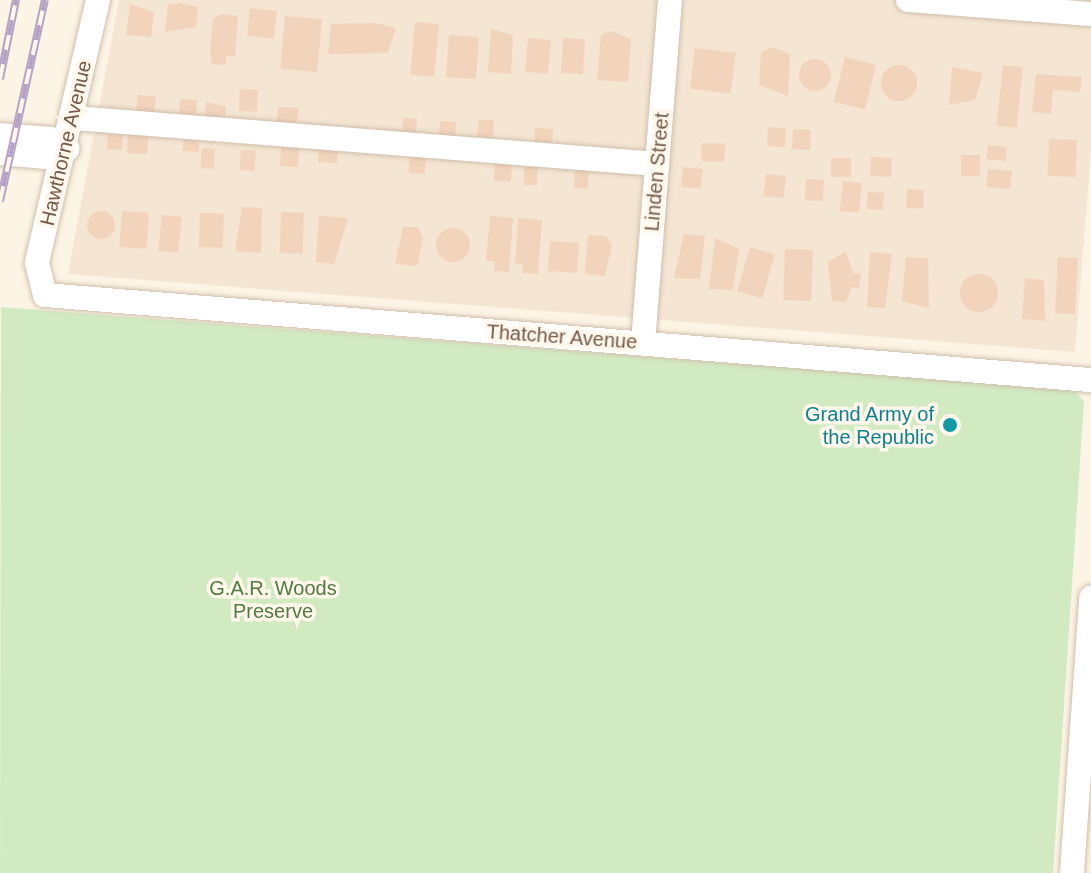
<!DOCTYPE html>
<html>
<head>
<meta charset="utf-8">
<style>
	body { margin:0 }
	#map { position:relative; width:1091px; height:873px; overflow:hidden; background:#fcf4e4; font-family:Arial,sans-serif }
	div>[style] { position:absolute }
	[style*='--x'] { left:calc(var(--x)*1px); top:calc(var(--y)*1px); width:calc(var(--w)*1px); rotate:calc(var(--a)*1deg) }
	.residential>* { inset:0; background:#f4e6d2 }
	.green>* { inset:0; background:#d2eac2 }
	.building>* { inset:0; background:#f2d3bb; transform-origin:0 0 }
	.round { border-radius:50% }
	.roads { filter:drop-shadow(0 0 2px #d0bead) drop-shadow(0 0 2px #d0bead) }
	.minor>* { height:24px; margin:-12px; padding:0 12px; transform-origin:12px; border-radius:12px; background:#fff }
	.rail>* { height:8px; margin-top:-4px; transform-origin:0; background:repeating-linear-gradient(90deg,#fff7eb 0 15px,#b7a2c6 0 30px); box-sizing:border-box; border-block:2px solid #b7a2c6 }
	.dots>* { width:22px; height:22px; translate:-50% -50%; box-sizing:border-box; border:4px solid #fff7eb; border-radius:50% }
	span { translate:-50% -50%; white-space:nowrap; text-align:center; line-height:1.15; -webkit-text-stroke:7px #fff7eb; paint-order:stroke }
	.street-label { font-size:20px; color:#755a49 }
	.culture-label { font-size:20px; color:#0d838f }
	.right { translate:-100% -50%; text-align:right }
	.park-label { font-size:20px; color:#517b41 }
</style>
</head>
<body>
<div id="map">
	<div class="residential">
		<i style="clip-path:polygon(119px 0,1091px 0,1091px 150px,1075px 352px,68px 274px)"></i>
	</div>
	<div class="green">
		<i style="clip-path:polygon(1px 307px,1074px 390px,1084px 401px,1053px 873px,0 873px)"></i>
	</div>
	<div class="building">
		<i style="clip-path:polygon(180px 3px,198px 7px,196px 27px,165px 32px,168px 5px)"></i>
		<i style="clip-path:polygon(130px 4px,154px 12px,151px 37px,126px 35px)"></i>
		<i style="left:250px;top:8px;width:27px;height:28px;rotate:6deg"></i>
		<i style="clip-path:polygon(221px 14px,238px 16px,235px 57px,226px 56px,226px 65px,212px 64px,210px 51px,213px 19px)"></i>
		<i style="left:285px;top:16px;width:37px;height:53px;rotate:5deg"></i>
		<i style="left:415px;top:22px;width:24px;height:53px;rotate:5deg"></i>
		<i style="clip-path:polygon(375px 23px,396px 28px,388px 53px,328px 54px,331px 24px)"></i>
		<i style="clip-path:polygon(491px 29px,513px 35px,511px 74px,488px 72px)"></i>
		<i style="clip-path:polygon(610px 31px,631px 39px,628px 82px,597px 80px,601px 35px)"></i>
		<i style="left:449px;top:35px;width:30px;height:42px;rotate:4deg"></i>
		<i style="left:528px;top:38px;width:23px;height:34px;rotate:5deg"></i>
		<i style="left:563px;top:38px;width:22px;height:35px;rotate:3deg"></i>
		<i style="clip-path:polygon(772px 47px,790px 54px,788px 96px,759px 85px,761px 52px)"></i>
		<i style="left:695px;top:48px;width:41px;height:41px;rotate:7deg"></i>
		<i style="left:845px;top:57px;width:32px;height:46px;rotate:14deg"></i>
		<i class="round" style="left:799px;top:59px;width:32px;height:32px"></i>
		<i class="round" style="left:881px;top:65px;width:36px;height:36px"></i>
		<i style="left:1003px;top:65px;width:20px;height:61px;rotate:6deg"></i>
		<i style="clip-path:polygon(952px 67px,983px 73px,975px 100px,949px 105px)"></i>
		<i style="clip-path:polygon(1036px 74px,1082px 77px,1080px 92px,1053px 90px,1051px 114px,1032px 112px)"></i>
		<i style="left:240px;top:89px;width:18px;height:22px;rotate:3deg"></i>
		<i style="left:138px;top:95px;width:18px;height:18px;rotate:6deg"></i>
		<i style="left:180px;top:99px;width:17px;height:17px;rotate:3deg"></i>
		<i style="clip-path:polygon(206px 102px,226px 106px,225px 121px,204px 120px)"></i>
		<i style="clip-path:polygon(278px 107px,299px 108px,296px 127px,276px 126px)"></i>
		<i style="left:403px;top:118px;width:14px;height:18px;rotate:4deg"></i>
		<i style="clip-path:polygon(479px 120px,494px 120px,493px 138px,477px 136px)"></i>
		<i style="left:440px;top:121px;width:16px;height:16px;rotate:4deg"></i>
		<i style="left:768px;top:127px;width:18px;height:19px;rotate:3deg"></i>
		<i style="left:535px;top:128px;width:18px;height:18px;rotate:3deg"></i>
		<i style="left:793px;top:129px;width:18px;height:20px;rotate:3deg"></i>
		<i style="left:184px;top:133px;width:16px;height:18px;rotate:4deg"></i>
		<i style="left:108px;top:134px;width:15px;height:15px;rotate:4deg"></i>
		<i style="left:128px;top:134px;width:20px;height:19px;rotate:3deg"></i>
		<i style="left:1049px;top:139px;width:28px;height:37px;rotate:2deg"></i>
		<i style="left:702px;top:143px;width:23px;height:18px;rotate:2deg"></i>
		<i style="left:319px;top:144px;width:19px;height:18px;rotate:3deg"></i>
		<i style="left:988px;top:145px;width:19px;height:14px;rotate:6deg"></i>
		<i style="left:281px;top:147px;width:18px;height:19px;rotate:3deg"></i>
		<i style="left:202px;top:148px;width:13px;height:20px;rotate:4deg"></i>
		<i style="left:241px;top:150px;width:15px;height:20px;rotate:4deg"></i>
		<i style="left:410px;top:154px;width:16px;height:19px;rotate:4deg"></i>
		<i style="left:961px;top:155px;width:19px;height:21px"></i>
		<i style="left:871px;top:157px;width:21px;height:19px;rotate:3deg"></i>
		<i style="left:831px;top:158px;width:20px;height:19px"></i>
		<i style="left:495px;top:160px;width:17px;height:21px;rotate:3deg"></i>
		<i style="left:524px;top:167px;width:13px;height:18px"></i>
		<i style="left:683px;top:167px;width:20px;height:20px;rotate:6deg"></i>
		<i style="left:575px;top:169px;width:14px;height:19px;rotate:4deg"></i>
		<i style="left:988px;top:169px;width:24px;height:18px;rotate:5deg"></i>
		<i style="left:766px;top:174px;width:20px;height:22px;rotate:6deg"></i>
		<i style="left:806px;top:179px;width:18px;height:21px;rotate:3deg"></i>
		<i style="left:843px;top:181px;width:19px;height:30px;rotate:6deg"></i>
		<i style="left:907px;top:189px;width:17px;height:19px;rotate:3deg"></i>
		<i style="left:868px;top:192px;width:16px;height:17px;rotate:4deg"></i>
		<i style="clip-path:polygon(242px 207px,262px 208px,261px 253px,235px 251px)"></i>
		<i class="round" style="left:87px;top:211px;width:28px;height:28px"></i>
		<i style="left:122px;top:211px;width:27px;height:36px;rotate:4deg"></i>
		<i style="left:281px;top:212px;width:23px;height:41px;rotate:2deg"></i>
		<i style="left:200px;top:213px;width:24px;height:34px;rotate:2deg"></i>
		<i style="left:162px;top:215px;width:20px;height:36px;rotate:6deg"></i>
		<i style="clip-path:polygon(319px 216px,348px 218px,334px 264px,316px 262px)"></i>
		<i style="clip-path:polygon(490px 216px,513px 218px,509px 272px,494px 271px,495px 261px,486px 261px)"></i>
		<i style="clip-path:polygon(518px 218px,542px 220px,538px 274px,522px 273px,523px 264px,515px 263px)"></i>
		<i style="clip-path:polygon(403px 227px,418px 227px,423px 239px,417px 266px,395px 264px)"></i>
		<i class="round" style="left:436px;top:228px;width:34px;height:34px"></i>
		<i style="clip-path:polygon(684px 234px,705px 236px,700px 279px,674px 278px)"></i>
		<i style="clip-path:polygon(588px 235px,606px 236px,612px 245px,605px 276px,585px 274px)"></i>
		<i style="clip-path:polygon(715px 238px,739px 249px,733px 290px,709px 289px)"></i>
		<i style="left:550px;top:241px;width:29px;height:30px;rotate:4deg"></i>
		<i style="left:750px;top:247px;width:26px;height:46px;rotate:16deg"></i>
		<i style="left:785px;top:249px;width:28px;height:51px;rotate:2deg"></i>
		<i style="clip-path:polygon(846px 251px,853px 273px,861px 274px,859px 288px,852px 287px,846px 302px,832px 301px,828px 262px)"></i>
		<i style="clip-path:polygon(870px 252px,892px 254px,885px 308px,867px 307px)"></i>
		<i style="clip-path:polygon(906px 257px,928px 258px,929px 308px,902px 301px)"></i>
		<i style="left:1058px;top:257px;width:20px;height:56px;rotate:3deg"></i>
		<i class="round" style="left:960px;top:274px;width:38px;height:38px"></i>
		<i style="clip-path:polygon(1025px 278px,1044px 280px,1045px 321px,1022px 319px)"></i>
	</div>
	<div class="roads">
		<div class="minor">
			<i style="--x:98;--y:0;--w:270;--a:103.1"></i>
			<i style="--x:37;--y:263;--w:33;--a:76"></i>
			<i style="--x:45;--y:295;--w:1049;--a:4.65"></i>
			<i style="--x:908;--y:0;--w:184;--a:4.4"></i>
			<i style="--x:74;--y:118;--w:585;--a:4.51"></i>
			<i style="--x:0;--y:135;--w:51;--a:4.5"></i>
			<i style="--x:51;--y:139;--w:19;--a:32"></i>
			<i style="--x:0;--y:153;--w:47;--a:4.9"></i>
			<i style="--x:47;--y:157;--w:22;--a:-22"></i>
			<i style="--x:643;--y:343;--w:344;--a:-85.5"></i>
			<i style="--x:1072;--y:873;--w:276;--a:-86"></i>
		</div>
	</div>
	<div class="rail">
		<i style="--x:0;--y:79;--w:81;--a:-78.6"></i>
		<i style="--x:0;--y:201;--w:206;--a:-77.4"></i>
	</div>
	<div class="dots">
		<i style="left:950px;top:425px;background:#0f9aa8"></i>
	</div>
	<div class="street-label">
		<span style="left:66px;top:143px;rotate:-77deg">Hawthorne Avenue</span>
		<span style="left:657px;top:172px;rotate:-85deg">Linden Street</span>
		<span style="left:562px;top:337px;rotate:4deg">Thatcher Avenue</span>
	</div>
	<div class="culture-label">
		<span class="right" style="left:934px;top:426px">Grand Army of<br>the Republic</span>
	</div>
	<div class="park-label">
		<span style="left:273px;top:600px">G.A.R. Woods<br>Preserve</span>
	</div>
</div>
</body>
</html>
